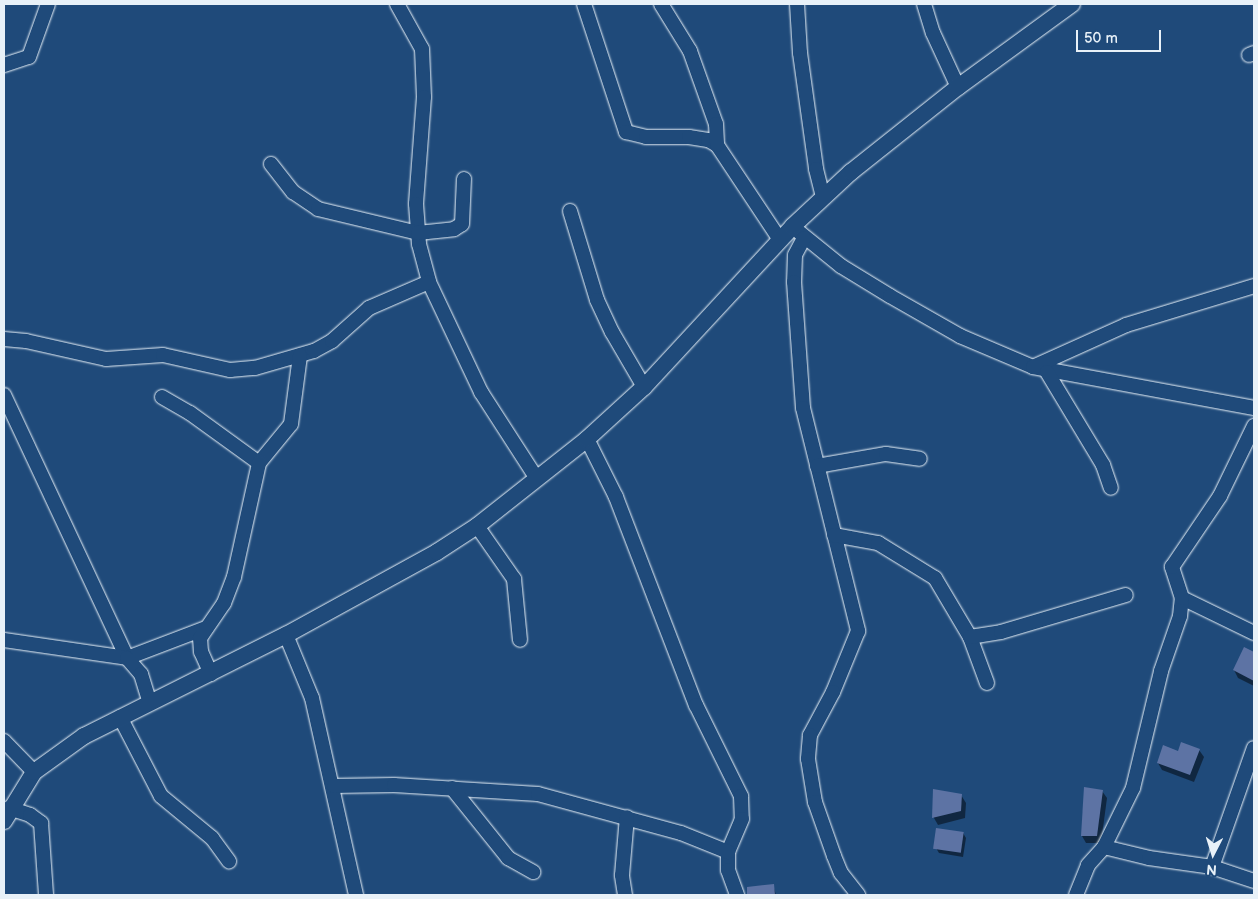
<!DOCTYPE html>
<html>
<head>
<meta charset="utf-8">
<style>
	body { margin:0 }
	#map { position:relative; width:1258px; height:899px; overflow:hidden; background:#1f4a7a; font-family:"Balsamiq Sans",sans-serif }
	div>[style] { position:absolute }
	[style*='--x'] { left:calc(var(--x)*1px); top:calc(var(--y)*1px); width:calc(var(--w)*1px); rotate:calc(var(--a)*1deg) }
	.shadow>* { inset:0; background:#0007 }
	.building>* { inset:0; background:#5d73a4; transform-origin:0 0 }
	.roads { filter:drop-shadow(0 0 1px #e8f1f8) drop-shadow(0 0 1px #e8f1f8) }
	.minor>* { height:14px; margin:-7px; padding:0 7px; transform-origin:7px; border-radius:7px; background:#1f4a7a }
	.major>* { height:16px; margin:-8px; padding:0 8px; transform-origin:8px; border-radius:8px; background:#1f4a7a }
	span { translate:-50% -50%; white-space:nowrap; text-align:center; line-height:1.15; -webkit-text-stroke:5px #1f4a7a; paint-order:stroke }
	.frame { position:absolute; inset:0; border:5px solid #e8f1f8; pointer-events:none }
	.north { position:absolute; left:1188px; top:829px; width:50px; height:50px; -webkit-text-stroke:4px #1f4a7a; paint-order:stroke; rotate:185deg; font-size:14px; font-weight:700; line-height:20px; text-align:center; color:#e8f1f8 }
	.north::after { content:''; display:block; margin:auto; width:18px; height:22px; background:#e8f1f8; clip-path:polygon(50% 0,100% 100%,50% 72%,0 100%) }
	.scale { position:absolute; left:1076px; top:30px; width:85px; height:22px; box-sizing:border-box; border:2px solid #e8f1f8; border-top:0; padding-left:6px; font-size:15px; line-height:18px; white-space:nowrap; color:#e8f1f8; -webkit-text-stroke:4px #1f4a7a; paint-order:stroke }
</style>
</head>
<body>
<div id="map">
	<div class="shadow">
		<i style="clip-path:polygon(1245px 649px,1254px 653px,1254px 686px,1238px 678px,1234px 670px)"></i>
		<i style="clip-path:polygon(1199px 750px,1204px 757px,1194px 782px,1162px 770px,1158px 763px,1179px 752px)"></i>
		<i style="clip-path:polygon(934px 790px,961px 795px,966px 803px,965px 818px,938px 825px,934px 818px)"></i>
		<i style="clip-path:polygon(1102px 791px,1107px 798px,1101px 843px,1086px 843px,1082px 836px)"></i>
		<i style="clip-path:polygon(963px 833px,966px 838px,963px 857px,939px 853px,936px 848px)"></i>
		<i style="clip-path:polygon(773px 885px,776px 895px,748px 895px,748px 888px)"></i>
	</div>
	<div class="building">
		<i style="clip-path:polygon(1244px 647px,1254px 652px,1254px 681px,1233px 670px)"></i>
		<i style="clip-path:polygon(1181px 742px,1200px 749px,1190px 775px,1157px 763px,1163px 745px,1178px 751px)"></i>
		<i style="clip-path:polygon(1084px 787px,1103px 790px,1097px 836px,1081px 836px)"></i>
		<i style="clip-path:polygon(933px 789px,962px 794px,961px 811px,932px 818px)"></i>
		<i style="left:936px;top:828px;width:28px;height:21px;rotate:8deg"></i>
		<i style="clip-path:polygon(774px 884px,775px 895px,747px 895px,747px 887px)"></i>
	</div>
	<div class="roads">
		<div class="minor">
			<i style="--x:397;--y:4;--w:51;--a:60.9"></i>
			<i style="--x:422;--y:49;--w:48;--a:87.6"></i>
			<i style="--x:424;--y:97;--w:107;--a:94.3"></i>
			<i style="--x:416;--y:204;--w:40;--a:85.7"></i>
			<i style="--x:419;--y:244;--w:39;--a:75"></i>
			<i style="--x:429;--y:282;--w:122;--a:64.7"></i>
			<i style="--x:481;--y:392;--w:103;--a:57.2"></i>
			<i style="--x:584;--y:4;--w:135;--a:71.8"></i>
			<i style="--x:626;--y:132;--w:21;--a:14"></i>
			<i style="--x:646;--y:137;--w:43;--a:0"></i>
			<i style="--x:689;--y:137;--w:19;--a:9"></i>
			<i style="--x:708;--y:140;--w:10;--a:29"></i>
			<i style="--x:717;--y:145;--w:114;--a:56.4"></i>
			<i style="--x:661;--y:4;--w:55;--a:58.3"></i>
			<i style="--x:690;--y:51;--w:77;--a:70.4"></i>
			<i style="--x:716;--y:124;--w:21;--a:87"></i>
			<i style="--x:797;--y:4;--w:49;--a:86.5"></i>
			<i style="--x:800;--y:53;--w:117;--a:82.1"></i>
			<i style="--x:816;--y:169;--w:30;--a:76"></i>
			<i style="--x:924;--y:4;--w:30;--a:73"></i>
			<i style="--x:933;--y:33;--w:60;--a:65.2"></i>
			<i style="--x:1249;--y:55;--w:5;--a:-22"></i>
			<i style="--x:4;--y:65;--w:26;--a:-18"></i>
			<i style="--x:29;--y:57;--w:56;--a:-70.3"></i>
			<i style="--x:271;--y:164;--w:36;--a:52"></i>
			<i style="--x:293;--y:192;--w:30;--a:34"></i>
			<i style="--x:318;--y:209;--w:103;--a:13.5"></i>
			<i style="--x:418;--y:233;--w:36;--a:-6"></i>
			<i style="--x:454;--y:229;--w:9;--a:-32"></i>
			<i style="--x:462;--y:224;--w:45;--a:-87.5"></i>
			<i style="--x:570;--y:211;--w:93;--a:73.1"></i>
			<i style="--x:597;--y:300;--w:35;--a:65"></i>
			<i style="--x:612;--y:332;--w:64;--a:59.8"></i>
			<i style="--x:799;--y:232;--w:54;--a:39"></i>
			<i style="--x:841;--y:266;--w:57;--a:31.5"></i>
			<i style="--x:890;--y:296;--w:81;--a:29.7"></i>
			<i style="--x:960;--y:336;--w:79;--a:23"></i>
			<i style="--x:1033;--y:367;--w:225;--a:10.5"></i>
			<i style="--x:804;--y:238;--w:19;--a:118"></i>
			<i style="--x:795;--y:255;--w:27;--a:92"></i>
			<i style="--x:794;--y:282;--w:126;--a:85.9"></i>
			<i style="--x:803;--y:408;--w:230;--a:76.1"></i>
			<i style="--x:858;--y:631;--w:66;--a:112.3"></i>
			<i style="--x:833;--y:692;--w:49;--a:118.1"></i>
			<i style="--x:810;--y:735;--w:24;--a:95"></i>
			<i style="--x:808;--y:759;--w:44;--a:80.8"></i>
			<i style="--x:815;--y:802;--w:57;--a:70.6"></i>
			<i style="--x:834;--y:856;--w:18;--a:68"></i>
			<i style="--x:841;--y:873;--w:28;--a:52"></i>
			<i style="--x:4;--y:339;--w:22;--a:5"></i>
			<i style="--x:26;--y:341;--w:82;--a:12.7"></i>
			<i style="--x:106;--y:359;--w:57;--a:-4"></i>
			<i style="--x:163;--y:355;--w:69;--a:12.6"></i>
			<i style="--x:230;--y:370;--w:25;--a:-5"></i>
			<i style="--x:255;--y:368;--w:61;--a:-16.1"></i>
			<i style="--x:314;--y:351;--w:21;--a:-29"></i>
			<i style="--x:332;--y:341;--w:50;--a:-41.7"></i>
			<i style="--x:369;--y:308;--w:65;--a:-23.4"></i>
			<i style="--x:1033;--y:367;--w:102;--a:-24.3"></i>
			<i style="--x:1126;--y:325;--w:134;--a:-16.9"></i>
			<i style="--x:1047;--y:372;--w:109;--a:58.9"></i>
			<i style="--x:1103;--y:465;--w:24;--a:71"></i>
			<i style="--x:4;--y:395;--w:290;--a:64.9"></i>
			<i style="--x:127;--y:658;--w:85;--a:-20.8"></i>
			<i style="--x:162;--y:397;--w:32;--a:30"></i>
			<i style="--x:190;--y:413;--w:85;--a:35.9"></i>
			<i style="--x:259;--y:463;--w:50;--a:-50.6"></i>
			<i style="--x:291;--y:424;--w:69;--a:-82.5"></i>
			<i style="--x:587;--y:439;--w:65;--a:63.4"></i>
			<i style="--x:616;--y:497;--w:223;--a:69"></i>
			<i style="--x:696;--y:705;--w:102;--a:63.7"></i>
			<i style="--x:741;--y:796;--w:23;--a:88"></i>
			<i style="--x:742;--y:819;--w:36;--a:113"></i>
			<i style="--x:728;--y:852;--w:18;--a:90"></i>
			<i style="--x:728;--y:870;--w:27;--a:70"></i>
			<i style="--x:817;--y:466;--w:70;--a:-9.9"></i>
			<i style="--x:886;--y:454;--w:34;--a:8"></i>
			<i style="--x:477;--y:526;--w:65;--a:55.1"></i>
			<i style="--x:514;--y:579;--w:61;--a:84.4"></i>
			<i style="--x:834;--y:535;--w:45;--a:10.3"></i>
			<i style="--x:878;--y:543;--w:67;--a:31.6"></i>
			<i style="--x:935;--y:578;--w:69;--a:59.3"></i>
			<i style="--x:970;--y:637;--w:49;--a:69.7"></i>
			<i style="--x:1182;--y:598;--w:80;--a:25.9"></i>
			<i style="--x:286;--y:635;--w:68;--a:67.6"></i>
			<i style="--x:312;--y:698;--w:202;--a:77.4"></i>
			<i style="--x:970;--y:637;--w:31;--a:-9"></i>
			<i style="--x:1001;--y:632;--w:130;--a:-16.5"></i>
			<i style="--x:4;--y:640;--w:124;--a:8.3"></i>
			<i style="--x:127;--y:658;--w:21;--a:49"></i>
			<i style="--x:141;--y:674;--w:30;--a:73"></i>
			<i style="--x:211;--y:674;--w:24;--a:-114"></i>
			<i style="--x:201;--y:652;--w:14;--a:-94"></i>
			<i style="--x:200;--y:638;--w:42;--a:-55.6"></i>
			<i style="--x:224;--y:603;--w:28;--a:-69"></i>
			<i style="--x:234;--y:577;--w:117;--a:-77.6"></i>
			<i style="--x:120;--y:717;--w:89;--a:62.6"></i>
			<i style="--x:161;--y:796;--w:66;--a:39.5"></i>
			<i style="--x:212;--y:838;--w:29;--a:54"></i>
			<i style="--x:4;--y:741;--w:43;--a:45.9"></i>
			<i style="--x:334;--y:786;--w:60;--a:-1"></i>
			<i style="--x:394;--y:785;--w:144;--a:3.6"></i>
			<i style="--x:538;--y:794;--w:148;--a:15.3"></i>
			<i style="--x:681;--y:833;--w:51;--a:22"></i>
			<i style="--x:452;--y:788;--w:90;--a:51.3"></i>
			<i style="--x:508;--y:858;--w:29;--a:29"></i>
			<i style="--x:9;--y:808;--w:22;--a:18"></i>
			<i style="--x:30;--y:815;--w:14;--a:36"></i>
			<i style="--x:41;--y:823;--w:72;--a:86"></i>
			<i style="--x:1104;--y:847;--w:46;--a:13.7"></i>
			<i style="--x:1149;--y:858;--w:64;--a:8.1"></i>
			<i style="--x:1212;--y:867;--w:44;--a:18.4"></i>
			<i style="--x:1212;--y:867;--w:126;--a:-70.6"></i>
			<i style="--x:625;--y:895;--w:20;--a:-99"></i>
			<i style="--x:622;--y:875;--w:58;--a:-85.1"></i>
			<i style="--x:1076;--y:895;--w:32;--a:-68"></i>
			<i style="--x:1088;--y:865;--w:24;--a:-48"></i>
			<i style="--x:1104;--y:847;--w:66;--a:-63.8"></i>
			<i style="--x:1133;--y:788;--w:120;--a:-76.5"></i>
			<i style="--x:1161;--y:671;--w:58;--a:-70.9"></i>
			<i style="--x:1180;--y:616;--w:18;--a:-84"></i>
			<i style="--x:1182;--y:598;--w:33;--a:-108"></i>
			<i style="--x:1172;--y:567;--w:86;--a:-55.9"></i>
			<i style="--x:1220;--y:496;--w:78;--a:-64.1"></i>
		</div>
		<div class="major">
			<i style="--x:4;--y:821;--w:57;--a:-58.5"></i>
			<i style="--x:34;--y:772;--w:62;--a:-35.8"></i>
			<i style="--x:84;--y:736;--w:226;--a:-26.6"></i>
			<i style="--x:286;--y:635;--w:172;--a:-28.8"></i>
			<i style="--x:437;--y:552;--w:48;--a:-33"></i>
			<i style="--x:477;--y:526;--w:140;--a:-38.3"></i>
			<i style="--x:587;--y:439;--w:77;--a:-42.4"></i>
			<i style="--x:644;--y:387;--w:219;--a:-47.2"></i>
			<i style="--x:793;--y:226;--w:79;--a:-43"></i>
			<i style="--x:851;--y:172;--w:137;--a:-38.5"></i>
			<i style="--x:958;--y:87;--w:141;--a:-36.1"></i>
		</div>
	</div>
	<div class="frame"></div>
	<div class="north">N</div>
	<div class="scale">50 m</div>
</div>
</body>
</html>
